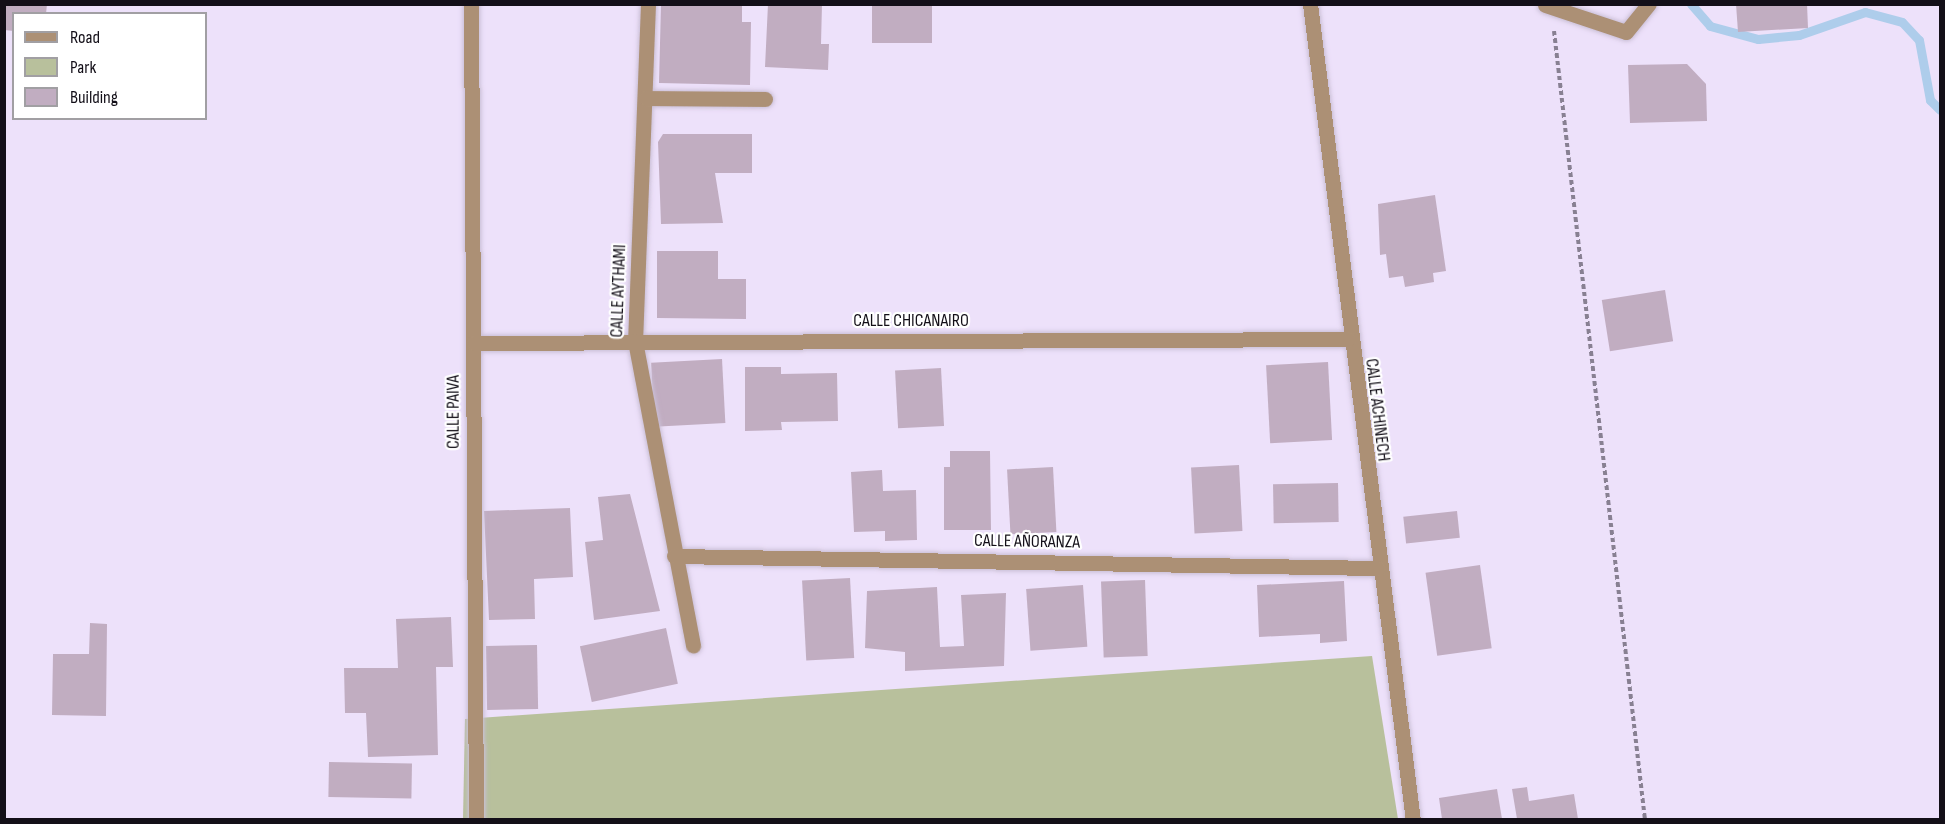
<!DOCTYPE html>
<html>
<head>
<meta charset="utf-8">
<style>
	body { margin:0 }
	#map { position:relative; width:1945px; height:824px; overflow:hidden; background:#ede1fa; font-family:"Sofia Sans Condensed",sans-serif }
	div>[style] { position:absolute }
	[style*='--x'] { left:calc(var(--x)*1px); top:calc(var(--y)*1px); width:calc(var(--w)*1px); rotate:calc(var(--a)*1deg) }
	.green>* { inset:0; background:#b8c09c }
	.stream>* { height:9px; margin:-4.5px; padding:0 4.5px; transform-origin:4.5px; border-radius:4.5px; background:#aecdeb }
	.building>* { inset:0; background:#c1adc1; transform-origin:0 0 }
	.path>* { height:4px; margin-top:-2px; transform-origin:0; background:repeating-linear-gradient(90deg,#888092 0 4.5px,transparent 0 7.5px) }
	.roads { filter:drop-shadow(0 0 2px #cabfd6) drop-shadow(0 0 2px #cabfd6) }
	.minor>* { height:15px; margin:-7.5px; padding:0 7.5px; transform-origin:7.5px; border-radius:7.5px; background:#ac9075 }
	span { translate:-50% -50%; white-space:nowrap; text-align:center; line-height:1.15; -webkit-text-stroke:4.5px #fff; paint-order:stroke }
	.street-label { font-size:18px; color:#130f18 }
	.frame { position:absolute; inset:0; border:6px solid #130f18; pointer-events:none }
	.legend { position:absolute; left:12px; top:12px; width:195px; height:108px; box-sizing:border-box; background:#fff; border:2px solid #a19fa3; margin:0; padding:8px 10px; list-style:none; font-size:18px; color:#130f18 }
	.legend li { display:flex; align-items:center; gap:12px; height:30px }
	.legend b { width:30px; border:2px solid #a19fa3 }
</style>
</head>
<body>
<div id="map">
	<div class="green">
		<i style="clip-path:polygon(1372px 656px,1398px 819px,463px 820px,465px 719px)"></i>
	</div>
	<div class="stream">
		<i style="--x:1691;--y:4;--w:29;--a:49"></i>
		<i style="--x:1710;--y:26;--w:50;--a:15.2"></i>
		<i style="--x:1758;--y:39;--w:41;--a:-5.6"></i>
		<i style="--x:1799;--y:35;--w:70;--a:-19.2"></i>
		<i style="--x:1865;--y:12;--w:38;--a:15"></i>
		<i style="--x:1902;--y:22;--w:25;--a:47"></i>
		<i style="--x:1919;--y:40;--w:61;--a:79.6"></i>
		<i style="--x:1930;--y:100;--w:14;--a:45"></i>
	</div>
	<div class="building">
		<i style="clip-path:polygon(4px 4px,47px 4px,46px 14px,14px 14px,14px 31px,4px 30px)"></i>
		<i style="clip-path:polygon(661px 4px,742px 4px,742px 22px,751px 22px,750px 85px,659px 83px)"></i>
		<i style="clip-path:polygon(768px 4px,822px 4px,821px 44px,829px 44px,828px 70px,765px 67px)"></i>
		<i style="left:872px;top:4px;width:60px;height:39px"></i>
		<i style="clip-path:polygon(1736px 4px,1807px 4px,1808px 28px,1738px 32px)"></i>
		<i style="clip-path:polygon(1687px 64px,1706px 84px,1707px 121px,1630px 123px,1628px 65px)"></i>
		<i style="clip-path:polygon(663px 134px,752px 134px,752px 173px,715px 173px,723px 223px,661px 224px,658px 142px)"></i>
		<i style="clip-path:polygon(1435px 195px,1446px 271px,1433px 273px,1434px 282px,1405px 287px,1403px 276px,1389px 278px,1386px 254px,1380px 255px,1378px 204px)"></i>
		<i style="clip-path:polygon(657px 251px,718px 251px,718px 279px,746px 279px,746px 319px,657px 318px)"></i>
		<i style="left:1665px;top:290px;width:52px;height:64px;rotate:81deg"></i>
		<i style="left:722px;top:359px;width:64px;height:71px;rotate:87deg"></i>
		<i style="left:1328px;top:362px;width:78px;height:62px;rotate:87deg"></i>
		<i style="clip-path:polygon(745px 367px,781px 367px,781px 374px,837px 373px,838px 421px,781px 422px,782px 430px,745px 431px)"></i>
		<i style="left:941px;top:368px;width:58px;height:46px;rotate:87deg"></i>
		<i style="clip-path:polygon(950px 451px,990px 451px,991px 530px,944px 530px,944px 467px,950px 467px)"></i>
		<i style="left:1239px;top:465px;width:66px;height:48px;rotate:87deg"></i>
		<i style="left:1053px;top:467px;width:65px;height:46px;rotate:87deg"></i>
		<i style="clip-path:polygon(882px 470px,883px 491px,916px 490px,917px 540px,885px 541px,885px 531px,854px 532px,851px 472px)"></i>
		<i style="left:1338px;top:483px;width:39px;height:65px;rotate:89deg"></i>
		<i style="clip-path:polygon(630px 494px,660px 611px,594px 620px,585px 542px,603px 540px,598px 497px)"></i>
		<i style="clip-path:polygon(570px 508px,573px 577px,534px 579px,535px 619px,489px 620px,484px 511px)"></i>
		<i style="left:1457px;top:511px;width:27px;height:54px;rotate:84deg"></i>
		<i style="left:1480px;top:565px;width:84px;height:55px;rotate:82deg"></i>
		<i style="left:850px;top:578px;width:80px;height:48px;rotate:87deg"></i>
		<i style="left:1145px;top:580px;width:76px;height:44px;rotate:88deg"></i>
		<i style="clip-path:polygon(1344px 581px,1347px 641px,1320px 643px,1320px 634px,1259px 637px,1257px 585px)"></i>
		<i style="left:1083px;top:585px;width:62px;height:57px;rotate:86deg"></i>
		<i style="clip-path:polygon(937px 587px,940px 647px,964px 646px,961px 595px,1006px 593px,1004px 666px,905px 671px,905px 652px,865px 648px,867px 591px)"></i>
		<i style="clip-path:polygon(451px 617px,453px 667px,436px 667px,438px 755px,368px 757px,366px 713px,345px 713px,344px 668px,398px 668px,396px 619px)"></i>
		<i style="clip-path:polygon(90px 623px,107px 624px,106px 716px,52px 715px,53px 654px,89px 654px)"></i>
		<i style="left:666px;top:628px;width:57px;height:88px;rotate:78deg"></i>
		<i style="left:537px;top:645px;width:64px;height:51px;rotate:89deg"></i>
		<i style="left:329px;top:762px;width:83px;height:35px;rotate:1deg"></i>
		<i style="clip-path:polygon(1527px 787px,1529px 801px,1574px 794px,1578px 819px,1517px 819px,1512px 789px)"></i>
		<i style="clip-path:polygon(1497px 789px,1502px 819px,1442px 819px,1439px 798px)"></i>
	</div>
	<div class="path">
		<i style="--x:1554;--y:31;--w:794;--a:83.42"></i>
	</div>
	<div class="roads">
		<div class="minor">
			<i style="--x:471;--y:4;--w:816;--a:89.65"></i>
			<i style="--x:648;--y:4;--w:337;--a:92.2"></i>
			<i style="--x:635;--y:341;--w:310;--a:79.2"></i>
			<i style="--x:1310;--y:4;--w:822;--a:82.81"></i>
			<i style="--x:1545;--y:5;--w:85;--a:18.4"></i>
			<i style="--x:1626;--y:32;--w:36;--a:-51"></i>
			<i style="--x:646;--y:98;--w:119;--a:0.5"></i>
			<i style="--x:474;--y:343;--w:874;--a:-0.26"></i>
			<i style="--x:674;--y:556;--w:704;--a:0.98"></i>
		</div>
	</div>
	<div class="street-label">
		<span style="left:619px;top:291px;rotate:-88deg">CALLE AYTHAMI</span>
		<span style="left:911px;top:321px">CALLE CHICANAIRO</span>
		<span style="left:1377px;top:410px;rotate:83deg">CALLE ACHINECH</span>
		<span style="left:454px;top:412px;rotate:-90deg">CALLE PAIVA</span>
		<span style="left:1027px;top:542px;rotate:1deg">CALLE AÑORANZA</span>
	</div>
	<div class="frame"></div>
	<ul class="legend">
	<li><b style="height:8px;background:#ac9075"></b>Road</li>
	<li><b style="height:16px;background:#b8c09c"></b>Park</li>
	<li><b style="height:16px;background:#c1adc1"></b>Building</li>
	</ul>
</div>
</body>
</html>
